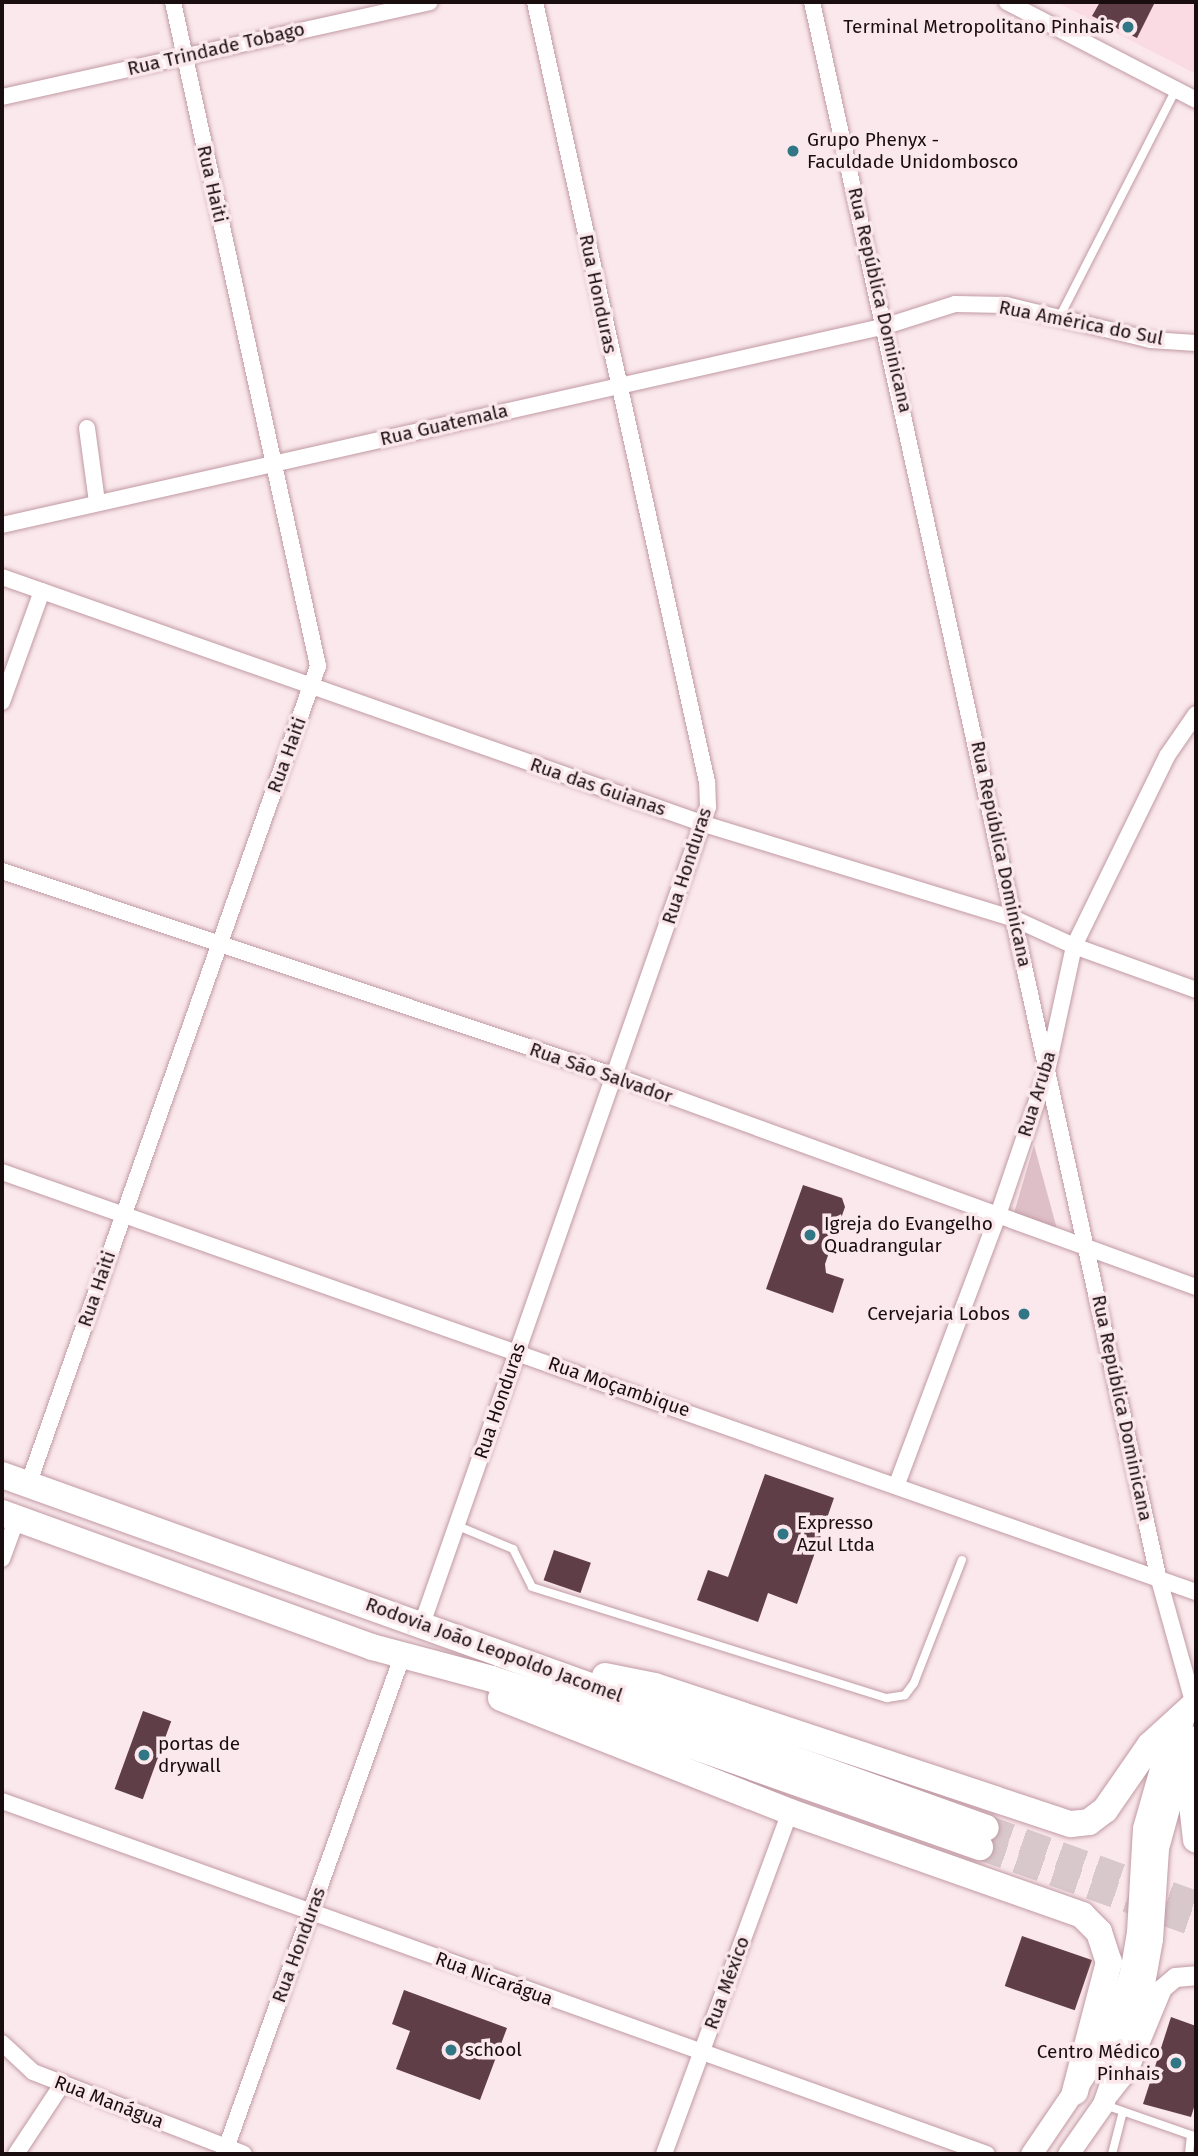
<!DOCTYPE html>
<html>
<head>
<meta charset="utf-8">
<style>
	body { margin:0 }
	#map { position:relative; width:1198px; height:2156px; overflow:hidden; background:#fae8ec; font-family:"Fira Sans",sans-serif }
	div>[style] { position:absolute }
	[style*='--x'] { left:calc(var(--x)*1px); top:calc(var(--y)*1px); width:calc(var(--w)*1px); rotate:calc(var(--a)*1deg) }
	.built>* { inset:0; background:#fadbe3 }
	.green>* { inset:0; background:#debfc7 }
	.building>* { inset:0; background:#603e47; transform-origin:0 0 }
	.trunk-tunnel>* { height:26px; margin-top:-13px; transform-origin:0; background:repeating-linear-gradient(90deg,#d8c7cb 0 26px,transparent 0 39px) }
	.roads { filter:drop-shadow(0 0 2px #c19aa4) drop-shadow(0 0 2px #c19aa4) }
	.service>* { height:8px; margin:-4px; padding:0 4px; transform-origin:4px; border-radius:4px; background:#fff }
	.minor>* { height:16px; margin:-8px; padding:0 8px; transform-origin:8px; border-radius:8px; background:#fff }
	.tertiary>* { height:19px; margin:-9.5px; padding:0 9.5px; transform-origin:9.5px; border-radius:9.5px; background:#fff }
	.secondary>* { height:21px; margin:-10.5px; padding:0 10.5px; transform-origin:10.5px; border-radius:10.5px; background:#fff }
	.trunk>* { height:26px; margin:-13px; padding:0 13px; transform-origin:13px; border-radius:13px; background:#fff }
	.dots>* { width:19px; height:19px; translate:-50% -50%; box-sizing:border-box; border:4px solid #fae8ec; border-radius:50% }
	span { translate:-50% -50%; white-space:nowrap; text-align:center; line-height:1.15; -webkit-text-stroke:7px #fae8ec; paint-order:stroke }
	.poi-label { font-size:19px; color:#1a0d10 }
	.right { translate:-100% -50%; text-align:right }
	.left { translate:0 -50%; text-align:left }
	.street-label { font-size:19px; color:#1a0d10 }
	.frame { position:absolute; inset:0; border:4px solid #1a0d10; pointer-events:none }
</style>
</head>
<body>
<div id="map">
	<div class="built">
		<i style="clip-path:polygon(1056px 2px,1196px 2px,1196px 74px)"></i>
	</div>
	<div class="green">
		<i style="clip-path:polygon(1034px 1145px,1057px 1229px,1014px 1213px)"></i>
	</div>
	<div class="building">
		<i style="clip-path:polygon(1100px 2px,1155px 2px,1137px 38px,1092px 16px)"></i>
		<i style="clip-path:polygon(803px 1185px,842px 1198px,845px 1207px,825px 1264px,826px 1273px,844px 1279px,833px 1313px,766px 1289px)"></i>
		<i style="clip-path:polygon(765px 1474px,834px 1498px,797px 1604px,768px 1593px,758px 1622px,697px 1600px,708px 1570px,728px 1577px)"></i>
		<i style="left:554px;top:1550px;width:39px;height:32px;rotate:19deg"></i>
		<i style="left:143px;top:1711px;width:30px;height:83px;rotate:20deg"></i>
		<i style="left:1022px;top:1936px;width:74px;height:53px;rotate:19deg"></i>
		<i style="clip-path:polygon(404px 1990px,507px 2028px,480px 2100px,396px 2069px,410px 2031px,392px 2024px)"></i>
		<i style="clip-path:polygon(1171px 2017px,1196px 2026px,1196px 2101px,1191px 2117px,1143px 2104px)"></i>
	</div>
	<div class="trunk-tunnel">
		<i style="--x:986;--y:1828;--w:223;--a:19.9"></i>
		<i style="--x:980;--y:1847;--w:229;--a:19.6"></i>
	</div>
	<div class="roads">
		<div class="service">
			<i style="--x:1060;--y:316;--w:255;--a:-62.9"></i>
			<i style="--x:458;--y:1526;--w:60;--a:22.7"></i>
			<i style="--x:513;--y:1549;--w:42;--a:63.4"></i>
			<i style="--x:532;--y:1587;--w:372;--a:17.4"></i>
			<i style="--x:887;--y:1698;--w:18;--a:-9"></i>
			<i style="--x:905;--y:1695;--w:15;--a:-53"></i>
			<i style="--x:914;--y:1683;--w:132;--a:-68.7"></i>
			<i style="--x:1105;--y:2105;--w:91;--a:19.2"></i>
			<i style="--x:1191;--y:2135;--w:19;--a:96"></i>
			<i style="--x:1112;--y:2154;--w:40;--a:-75.6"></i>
		</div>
		<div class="minor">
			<i style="--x:812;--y:2;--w:1612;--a:77.6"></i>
			<i style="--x:1158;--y:1576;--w:134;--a:74.4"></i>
			<i style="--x:1007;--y:2;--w:213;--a:27.4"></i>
			<i style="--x:2;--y:97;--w:438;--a:-12.5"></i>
			<i style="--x:87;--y:428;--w:75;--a:82.3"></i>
			<i style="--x:2;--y:525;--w:906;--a:-12.69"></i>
			<i style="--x:886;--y:326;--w:72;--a:-17.7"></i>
			<i style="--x:955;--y:304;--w:51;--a:1.1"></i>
			<i style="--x:1006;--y:305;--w:149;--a:13.6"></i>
			<i style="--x:1151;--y:340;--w:45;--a:3.8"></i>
			<i style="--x:2;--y:577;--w:744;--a:19.38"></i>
			<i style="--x:704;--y:824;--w:325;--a:17"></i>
			<i style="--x:1015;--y:919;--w:65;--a:24.6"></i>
			<i style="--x:1074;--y:946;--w:130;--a:19.8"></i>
			<i style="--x:2;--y:702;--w:118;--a:-70.2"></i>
			<i style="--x:2;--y:871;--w:646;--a:18.49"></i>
			<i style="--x:615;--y:1076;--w:618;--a:19.96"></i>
			<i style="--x:2;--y:1172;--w:1266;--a:19.38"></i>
			<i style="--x:897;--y:1484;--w:287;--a:-69.4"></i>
			<i style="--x:998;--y:1215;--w:152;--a:-71.2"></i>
			<i style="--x:1047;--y:1071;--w:128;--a:-77.8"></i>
			<i style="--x:1074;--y:946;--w:212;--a:-63.9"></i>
			<i style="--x:1167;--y:756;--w:51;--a:-55.4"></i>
			<i style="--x:28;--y:1485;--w:869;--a:-70.5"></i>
			<i style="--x:318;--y:666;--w:680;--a:-102.32"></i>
			<i style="--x:2;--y:1559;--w:44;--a:-69.9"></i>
			<i style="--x:422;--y:1624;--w:866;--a:-70.71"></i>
			<i style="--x:708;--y:807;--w:25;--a:-92"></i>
			<i style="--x:707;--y:782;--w:799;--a:-102.44"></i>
			<i style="--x:2;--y:1801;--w:1046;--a:19.72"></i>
			<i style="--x:2;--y:2043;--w:42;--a:43.1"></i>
			<i style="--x:33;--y:2072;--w:226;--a:21.2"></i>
			<i style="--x:16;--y:2154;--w:85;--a:-56.5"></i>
			<i style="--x:224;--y:2154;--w:528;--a:-70.3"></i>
			<i style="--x:664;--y:2154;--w:364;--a:-69.8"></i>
		</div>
		<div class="tertiary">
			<i style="--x:1109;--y:2094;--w:31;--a:-52"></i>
			<i style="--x:1128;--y:2070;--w:89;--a:-67.5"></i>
			<i style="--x:1162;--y:1988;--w:17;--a:-40"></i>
			<i style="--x:1175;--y:1977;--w:21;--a:-5"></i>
		</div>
		<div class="secondary">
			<i style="--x:1031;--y:2154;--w:114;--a:-55.8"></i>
			<i style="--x:1095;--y:2060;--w:51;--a:-64.4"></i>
			<i style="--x:1117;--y:2014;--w:43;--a:-72.4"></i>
			<i style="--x:1130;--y:1973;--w:42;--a:-80.3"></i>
			<i style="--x:1137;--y:1932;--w:104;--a:-86.7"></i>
			<i style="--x:1143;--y:1828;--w:83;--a:-74"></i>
			<i style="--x:1166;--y:1748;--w:30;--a:-57"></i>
			<i style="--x:1068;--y:2154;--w:61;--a:-55"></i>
			<i style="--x:1103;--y:2104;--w:122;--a:-70.8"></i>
			<i style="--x:1143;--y:1989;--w:51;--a:-79.8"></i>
			<i style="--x:1152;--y:1939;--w:91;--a:-86.2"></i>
			<i style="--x:1158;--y:1848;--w:98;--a:-74.7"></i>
			<i style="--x:1184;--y:1753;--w:21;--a:-55"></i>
		</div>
		<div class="trunk">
			<i style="--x:2;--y:1475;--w:1045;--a:19.73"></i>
			<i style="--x:2;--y:1513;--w:394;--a:19.9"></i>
			<i style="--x:372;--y:1647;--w:124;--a:14.9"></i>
			<i style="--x:492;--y:1679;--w:130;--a:17.9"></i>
			<i style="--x:616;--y:1719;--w:386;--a:19.4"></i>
			<i style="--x:605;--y:1676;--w:51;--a:11.3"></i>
			<i style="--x:655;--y:1686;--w:438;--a:18.4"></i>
			<i style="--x:1071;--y:1824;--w:18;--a:-6"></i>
			<i style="--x:1089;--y:1822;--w:20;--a:-37"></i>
			<i style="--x:1105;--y:1810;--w:79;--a:-55.3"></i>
			<i style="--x:1150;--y:1745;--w:59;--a:-42.3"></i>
			<i style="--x:501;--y:1698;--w:311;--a:21.5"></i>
			<i style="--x:790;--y:1812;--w:310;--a:19.4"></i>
			<i style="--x:1082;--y:1915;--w:24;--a:45"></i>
			<i style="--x:1099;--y:1932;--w:32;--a:72"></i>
			<i style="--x:1109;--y:1962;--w:134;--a:104.7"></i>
			<i style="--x:1196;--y:1767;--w:21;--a:107"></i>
			<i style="--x:1190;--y:1787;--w:53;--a:83.5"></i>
		</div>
	</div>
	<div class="dots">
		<i style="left:1128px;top:27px;background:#307684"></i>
		<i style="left:793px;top:151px;background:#307684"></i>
		<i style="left:810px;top:1235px;background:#307684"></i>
		<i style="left:1024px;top:1314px;background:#307684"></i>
		<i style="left:783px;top:1534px;background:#307684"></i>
		<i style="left:144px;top:1755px;background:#307684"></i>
		<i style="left:451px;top:2050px;background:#307684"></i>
		<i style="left:1176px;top:2063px;background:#307684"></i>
	</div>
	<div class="poi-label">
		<span class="right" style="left:1114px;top:27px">Terminal Metropolitano Pinhais</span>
		<span class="left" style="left:807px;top:151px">Grupo Phenyx -<br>Faculdade Unidombosco</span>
		<span class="left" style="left:824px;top:1235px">Igreja do Evangelho<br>Quadrangular</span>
		<span class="right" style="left:1010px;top:1314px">Cervejaria Lobos</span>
		<span class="left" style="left:797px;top:1534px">Expresso<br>Azul Ltda</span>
		<span class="left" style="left:158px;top:1755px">portas de<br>drywall</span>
		<span class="left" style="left:465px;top:2050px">school</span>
		<span class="right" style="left:1160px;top:2063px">Centro Médico<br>Pinhais</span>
	</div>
	<div class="street-label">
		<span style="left:216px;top:49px;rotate:-13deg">Rua Trindade Tobago</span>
		<span style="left:212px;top:184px;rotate:77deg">Rua Haiti</span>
		<span style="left:598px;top:294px;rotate:78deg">Rua Honduras</span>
		<span style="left:880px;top:300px;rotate:77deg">Rua República Dominicana</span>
		<span style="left:1081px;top:323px;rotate:11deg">Rua América do Sul</span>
		<span style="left:444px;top:425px;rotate:-13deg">Rua Guatemala</span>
		<span style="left:287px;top:755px;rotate:-70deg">Rua Haiti</span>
		<span style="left:598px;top:787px;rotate:19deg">Rua das Guianas</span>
		<span style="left:1001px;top:854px;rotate:78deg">Rua República Dominicana</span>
		<span style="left:687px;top:866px;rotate:-72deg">Rua Honduras</span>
		<span style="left:601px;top:1073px;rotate:19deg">Rua São Salvador</span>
		<span style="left:1037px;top:1094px;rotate:-73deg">Rua Aruba</span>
		<span style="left:97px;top:1289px;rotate:-71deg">Rua Haiti</span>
		<span style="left:619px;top:1387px;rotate:19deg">Rua Moçambique</span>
		<span style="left:500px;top:1401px;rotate:-71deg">Rua Honduras</span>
		<span style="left:1122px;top:1408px;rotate:78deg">Rua República Dominicana</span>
		<span style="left:494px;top:1650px;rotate:20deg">Rodovia João Leopoldo Jacomel</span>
		<span style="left:299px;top:1945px;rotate:-70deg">Rua Honduras</span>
		<span style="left:494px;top:1979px;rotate:20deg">Rua Nicarágua</span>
		<span style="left:727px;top:1983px;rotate:-70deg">Rua México</span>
		<span style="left:109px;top:2102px;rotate:21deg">Rua Manágua</span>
	</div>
	<div class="frame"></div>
</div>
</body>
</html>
